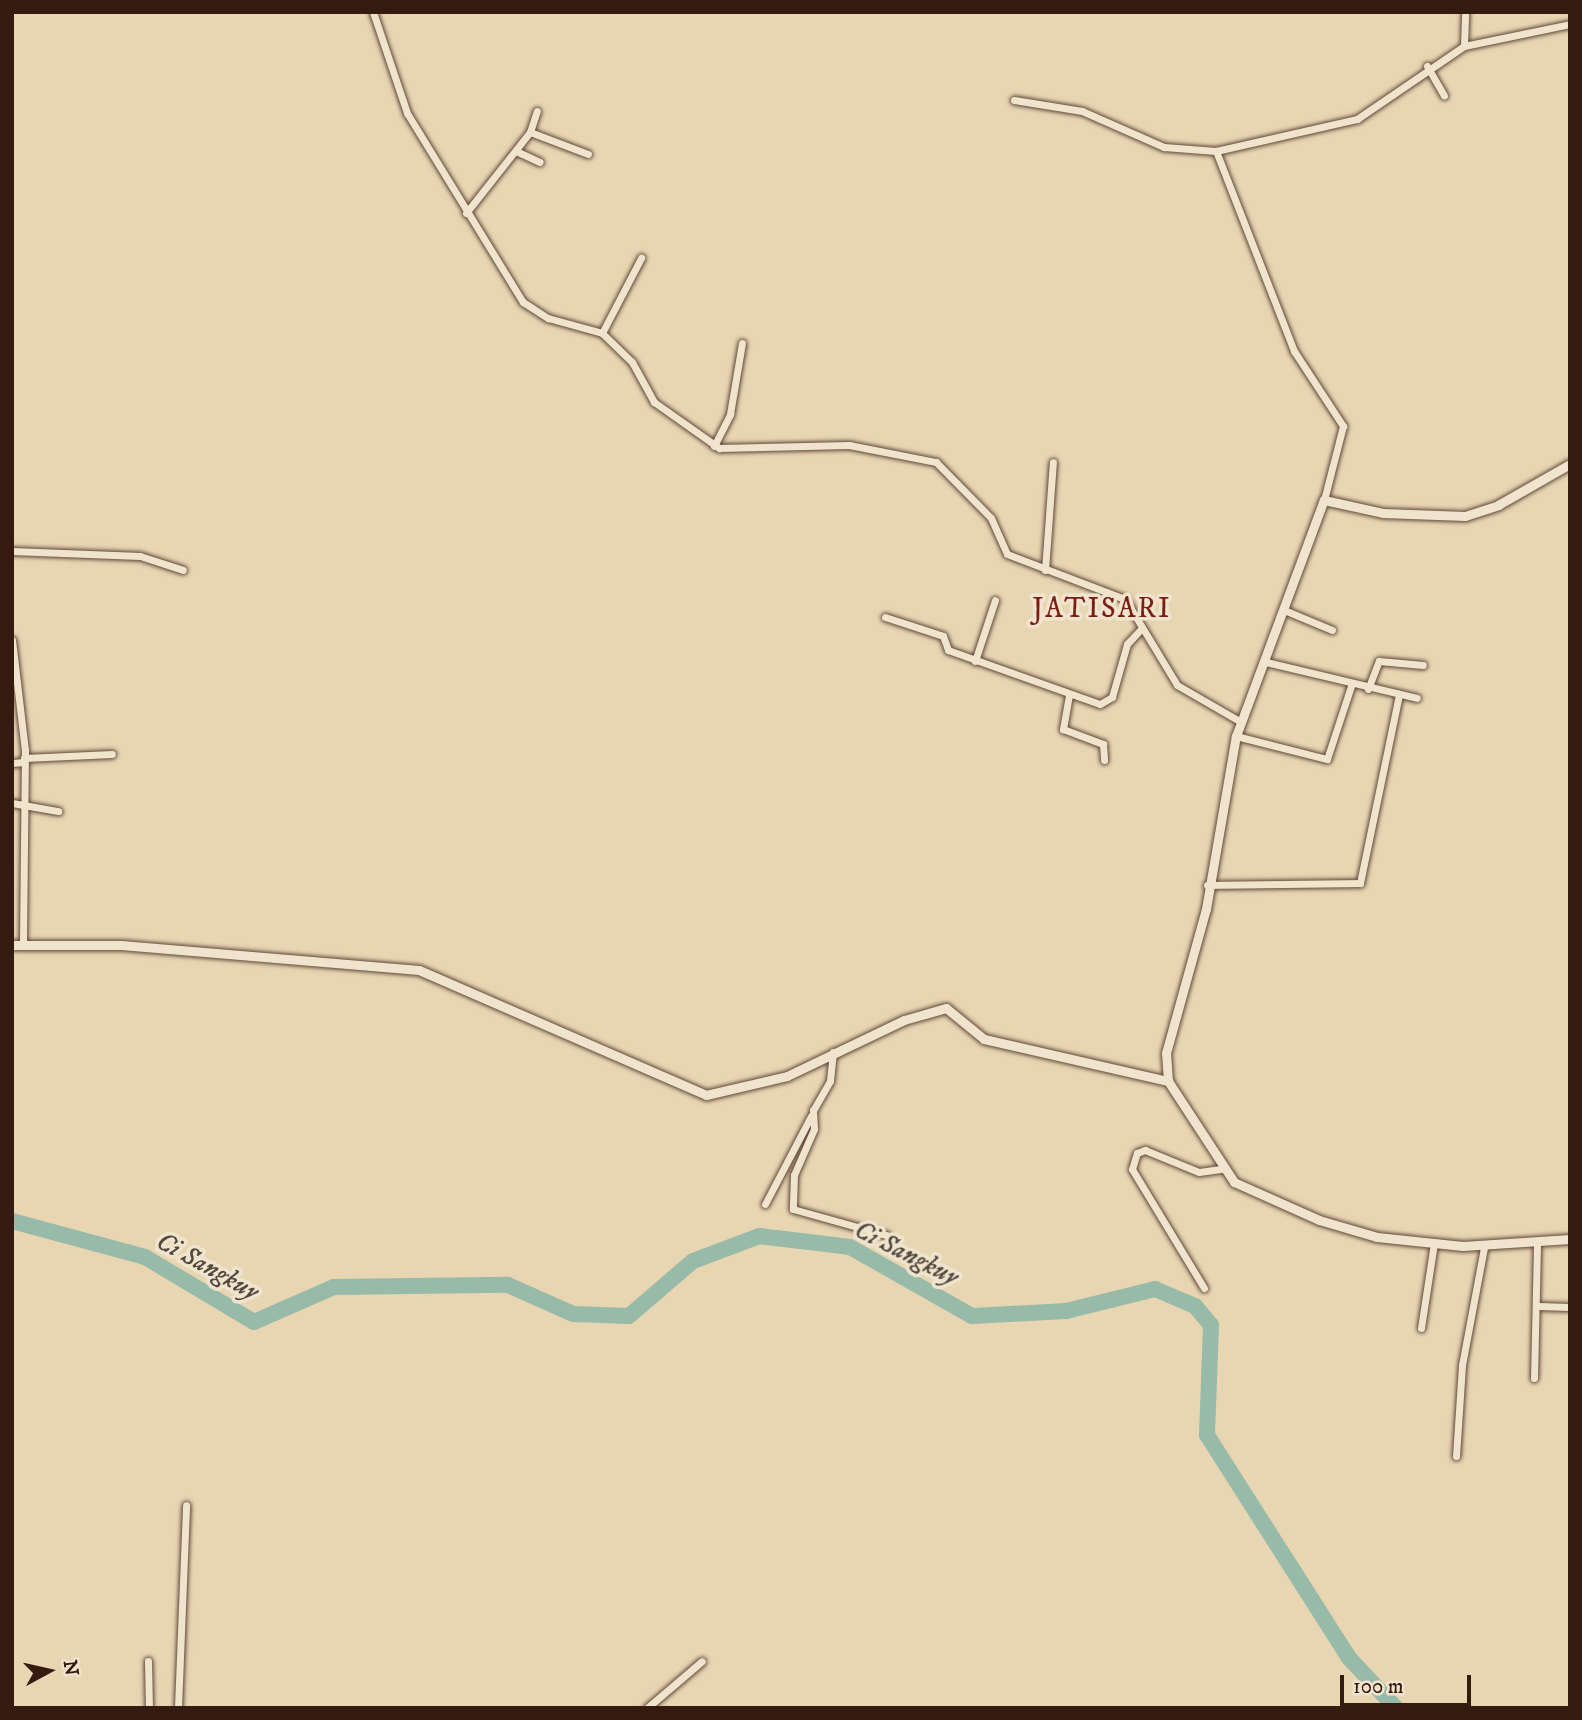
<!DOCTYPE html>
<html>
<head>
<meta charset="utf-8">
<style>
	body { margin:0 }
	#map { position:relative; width:1582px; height:1720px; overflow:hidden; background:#e8d6b3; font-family:"IM FELL DW Pica",serif }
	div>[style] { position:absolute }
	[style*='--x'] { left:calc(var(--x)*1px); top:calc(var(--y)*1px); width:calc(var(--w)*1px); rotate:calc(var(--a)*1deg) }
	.river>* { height:16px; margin:-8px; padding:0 8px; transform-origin:8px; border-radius:8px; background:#98baa8 }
	.roads { filter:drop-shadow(0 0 2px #624939) drop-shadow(0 0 2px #624939) }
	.minor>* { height:7px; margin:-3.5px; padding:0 3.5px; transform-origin:3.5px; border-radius:3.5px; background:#f0e4ce }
	.tertiary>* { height:9px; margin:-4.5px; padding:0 4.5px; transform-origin:4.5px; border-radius:4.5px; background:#f0e4ce }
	span { translate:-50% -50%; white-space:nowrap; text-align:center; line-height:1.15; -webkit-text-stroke:7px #f0e4ce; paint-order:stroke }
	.water-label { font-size:26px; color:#534a3e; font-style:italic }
	.quarter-label { font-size:28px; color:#7a1f14; letter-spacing:2px }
	.frame { position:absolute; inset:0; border:14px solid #351a10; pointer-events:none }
	.north { position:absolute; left:14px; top:1636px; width:70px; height:70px; -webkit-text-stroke:5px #f0e4ce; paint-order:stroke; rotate:82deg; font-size:19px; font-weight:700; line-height:28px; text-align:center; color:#351a10 }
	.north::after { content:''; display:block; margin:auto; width:24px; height:32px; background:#351a10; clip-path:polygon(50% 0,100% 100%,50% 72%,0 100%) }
	.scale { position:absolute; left:1340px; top:1675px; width:131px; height:32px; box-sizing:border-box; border:4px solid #351a10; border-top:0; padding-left:9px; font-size:21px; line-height:24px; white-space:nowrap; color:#351a10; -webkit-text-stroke:5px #f0e4ce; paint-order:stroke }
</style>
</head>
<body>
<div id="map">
	<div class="river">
		<i style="--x:12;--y:1221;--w:138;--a:15.1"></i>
		<i style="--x:145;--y:1257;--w:127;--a:30.8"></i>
		<i style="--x:254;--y:1322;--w:87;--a:-23.6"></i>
		<i style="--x:334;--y:1287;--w:174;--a:-0.7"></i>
		<i style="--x:508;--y:1285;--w:71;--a:24"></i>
		<i style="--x:573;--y:1314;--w:56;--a:2"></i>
		<i style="--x:629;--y:1316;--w:84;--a:-40.7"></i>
		<i style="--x:693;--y:1261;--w:71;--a:-20.7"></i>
		<i style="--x:759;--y:1236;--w:92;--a:6.9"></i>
		<i style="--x:850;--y:1247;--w:140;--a:29.5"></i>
		<i style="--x:972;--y:1316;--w:94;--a:-3"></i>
		<i style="--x:1066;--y:1311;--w:92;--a:-13.9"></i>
		<i style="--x:1155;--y:1289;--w:43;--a:23"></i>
		<i style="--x:1195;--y:1306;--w:25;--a:50"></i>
		<i style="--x:1211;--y:1325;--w:110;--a:92.1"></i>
		<i style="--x:1207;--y:1435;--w:264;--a:57.5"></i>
		<i style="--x:1349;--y:1658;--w:69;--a:46.8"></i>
	</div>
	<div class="roads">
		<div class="minor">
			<i style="--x:373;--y:12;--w:107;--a:71.4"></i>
			<i style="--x:407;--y:113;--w:222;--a:58.5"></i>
			<i style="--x:523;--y:302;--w:30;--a:33"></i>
			<i style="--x:548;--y:318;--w:56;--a:15.5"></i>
			<i style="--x:602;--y:333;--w:42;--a:44"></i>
			<i style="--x:632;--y:362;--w:46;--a:61.2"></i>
			<i style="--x:654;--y:402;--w:80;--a:35.3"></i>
			<i style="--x:719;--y:448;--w:130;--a:-1.3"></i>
			<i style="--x:849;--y:445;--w:89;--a:11.1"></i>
			<i style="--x:936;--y:462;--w:78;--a:45.5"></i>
			<i style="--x:991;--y:518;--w:39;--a:66"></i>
			<i style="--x:1007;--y:554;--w:126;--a:20.9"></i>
			<i style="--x:1125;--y:599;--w:100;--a:58.8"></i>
			<i style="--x:1177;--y:685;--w:74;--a:30"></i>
			<i style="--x:1464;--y:46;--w:34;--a:-88"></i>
			<i style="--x:1427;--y:66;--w:34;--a:60"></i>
			<i style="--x:1014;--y:100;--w:69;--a:9.2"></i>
			<i style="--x:1082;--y:111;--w:90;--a:23.7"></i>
			<i style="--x:1164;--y:147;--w:52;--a:4.4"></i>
			<i style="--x:1216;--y:151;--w:145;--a:-12.8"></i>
			<i style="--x:1357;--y:119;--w:130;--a:-34.3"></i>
			<i style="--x:1464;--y:46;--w:108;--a:-11.7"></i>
			<i style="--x:530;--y:132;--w:62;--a:20.8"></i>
			<i style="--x:516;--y:151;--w:26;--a:25"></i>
			<i style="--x:1216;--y:151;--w:215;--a:68.7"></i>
			<i style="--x:1294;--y:351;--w:90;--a:56.8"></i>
			<i style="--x:1343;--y:426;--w:76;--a:104.4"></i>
			<i style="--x:466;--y:213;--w:103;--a:-51.7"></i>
			<i style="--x:530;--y:132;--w:22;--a:-72"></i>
			<i style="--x:602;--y:333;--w:85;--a:-62.5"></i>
			<i style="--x:714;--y:446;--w:36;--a:-63"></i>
			<i style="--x:730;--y:414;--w:72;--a:-80.4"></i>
			<i style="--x:12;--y:551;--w:128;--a:2.2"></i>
			<i style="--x:140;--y:556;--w:45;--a:18"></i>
			<i style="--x:1045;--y:570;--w:108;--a:-85.8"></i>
			<i style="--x:1284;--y:610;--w:52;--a:22.6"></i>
			<i style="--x:885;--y:617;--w:61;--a:18.1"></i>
			<i style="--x:943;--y:636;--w:15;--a:70"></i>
			<i style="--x:948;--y:650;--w:161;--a:19.6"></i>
			<i style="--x:1100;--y:704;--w:14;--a:-30"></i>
			<i style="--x:1112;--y:697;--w:55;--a:-74.2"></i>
			<i style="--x:1127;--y:644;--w:18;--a:-47"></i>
			<i style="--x:12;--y:640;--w:111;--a:83.3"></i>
			<i style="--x:25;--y:750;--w:195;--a:90.6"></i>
			<i style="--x:975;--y:661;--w:64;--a:-71.8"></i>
			<i style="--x:1266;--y:662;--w:155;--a:13.4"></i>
			<i style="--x:1368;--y:689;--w:30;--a:-69"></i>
			<i style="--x:1379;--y:661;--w:44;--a:5.2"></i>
			<i style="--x:1069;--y:695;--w:35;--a:100"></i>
			<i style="--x:1063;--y:729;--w:43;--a:20.6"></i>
			<i style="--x:1103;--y:744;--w:16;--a:86"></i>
			<i style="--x:1236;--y:736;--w:94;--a:14.2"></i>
			<i style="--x:1327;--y:759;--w:77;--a:-71.8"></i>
			<i style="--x:24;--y:758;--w:88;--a:-2.6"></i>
			<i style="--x:12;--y:763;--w:12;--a:-5"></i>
			<i style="--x:12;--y:803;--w:47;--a:9.9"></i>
			<i style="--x:1207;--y:885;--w:153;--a:-0.7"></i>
			<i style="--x:1360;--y:883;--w:193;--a:-78.3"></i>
			<i style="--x:833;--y:1052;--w:29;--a:96"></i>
			<i style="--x:830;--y:1081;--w:34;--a:120"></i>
			<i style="--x:813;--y:1110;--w:19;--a:87"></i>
			<i style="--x:814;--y:1129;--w:50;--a:113.5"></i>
			<i style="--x:794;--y:1175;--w:34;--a:92"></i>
			<i style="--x:793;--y:1209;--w:97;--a:15.6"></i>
			<i style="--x:765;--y:1204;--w:99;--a:-62.4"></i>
			<i style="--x:1204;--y:1288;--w:139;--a:-121.2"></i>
			<i style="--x:1132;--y:1169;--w:17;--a:-73"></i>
			<i style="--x:1137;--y:1153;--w:9;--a:-21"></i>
			<i style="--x:1145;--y:1150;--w:58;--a:22.2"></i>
			<i style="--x:1199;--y:1172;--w:22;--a:-8"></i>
			<i style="--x:1538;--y:1306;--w:32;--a:2"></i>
			<i style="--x:1421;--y:1328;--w:86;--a:-81.3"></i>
			<i style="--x:1534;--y:1378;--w:135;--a:-88.7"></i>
			<i style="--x:1456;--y:1456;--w:91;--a:-86.2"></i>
			<i style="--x:1462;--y:1365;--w:120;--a:-79.4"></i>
			<i style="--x:148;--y:1661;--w:47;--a:88.8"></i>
			<i style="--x:178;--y:1707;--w:202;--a:-87.7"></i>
			<i style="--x:647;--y:1708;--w:72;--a:-40.5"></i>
		</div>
		<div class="tertiary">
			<i style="--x:12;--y:945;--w:109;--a:0"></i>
			<i style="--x:121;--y:945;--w:299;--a:4.8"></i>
			<i style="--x:419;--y:970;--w:313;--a:23.5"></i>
			<i style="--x:706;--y:1095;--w:83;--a:-13.2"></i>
			<i style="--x:787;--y:1076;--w:130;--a:-25.6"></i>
			<i style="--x:904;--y:1020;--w:44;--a:-15.9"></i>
			<i style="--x:946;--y:1008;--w:49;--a:39.2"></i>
			<i style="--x:984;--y:1039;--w:189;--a:12.9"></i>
			<i style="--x:1168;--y:1081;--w:121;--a:56.8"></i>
			<i style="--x:1234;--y:1182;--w:93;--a:24.1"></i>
			<i style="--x:1319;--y:1220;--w:60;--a:16.3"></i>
			<i style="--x:1377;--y:1237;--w:86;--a:6"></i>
			<i style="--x:1463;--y:1246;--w:107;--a:-3.7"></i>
			<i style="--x:1168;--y:1081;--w:28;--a:-94"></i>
			<i style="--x:1166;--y:1053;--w:149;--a:-74.5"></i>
			<i style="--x:1206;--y:909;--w:176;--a:-80.2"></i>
			<i style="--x:1236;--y:736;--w:252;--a:-69.6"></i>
			<i style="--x:1324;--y:500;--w:60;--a:12.4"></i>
			<i style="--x:1383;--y:513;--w:82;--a:2.1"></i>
			<i style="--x:1465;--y:516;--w:35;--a:-18"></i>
			<i style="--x:1498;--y:505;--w:83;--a:-29.7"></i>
		</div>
	</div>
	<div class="water-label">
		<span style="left:906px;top:1254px;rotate:27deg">Ci Sangkuy</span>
		<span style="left:207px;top:1267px;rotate:29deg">Ci Sangkuy</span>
	</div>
	<div class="quarter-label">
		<span style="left:1102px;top:609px">JATISARI</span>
	</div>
	<div class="frame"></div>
	<div class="north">N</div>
	<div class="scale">100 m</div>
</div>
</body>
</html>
